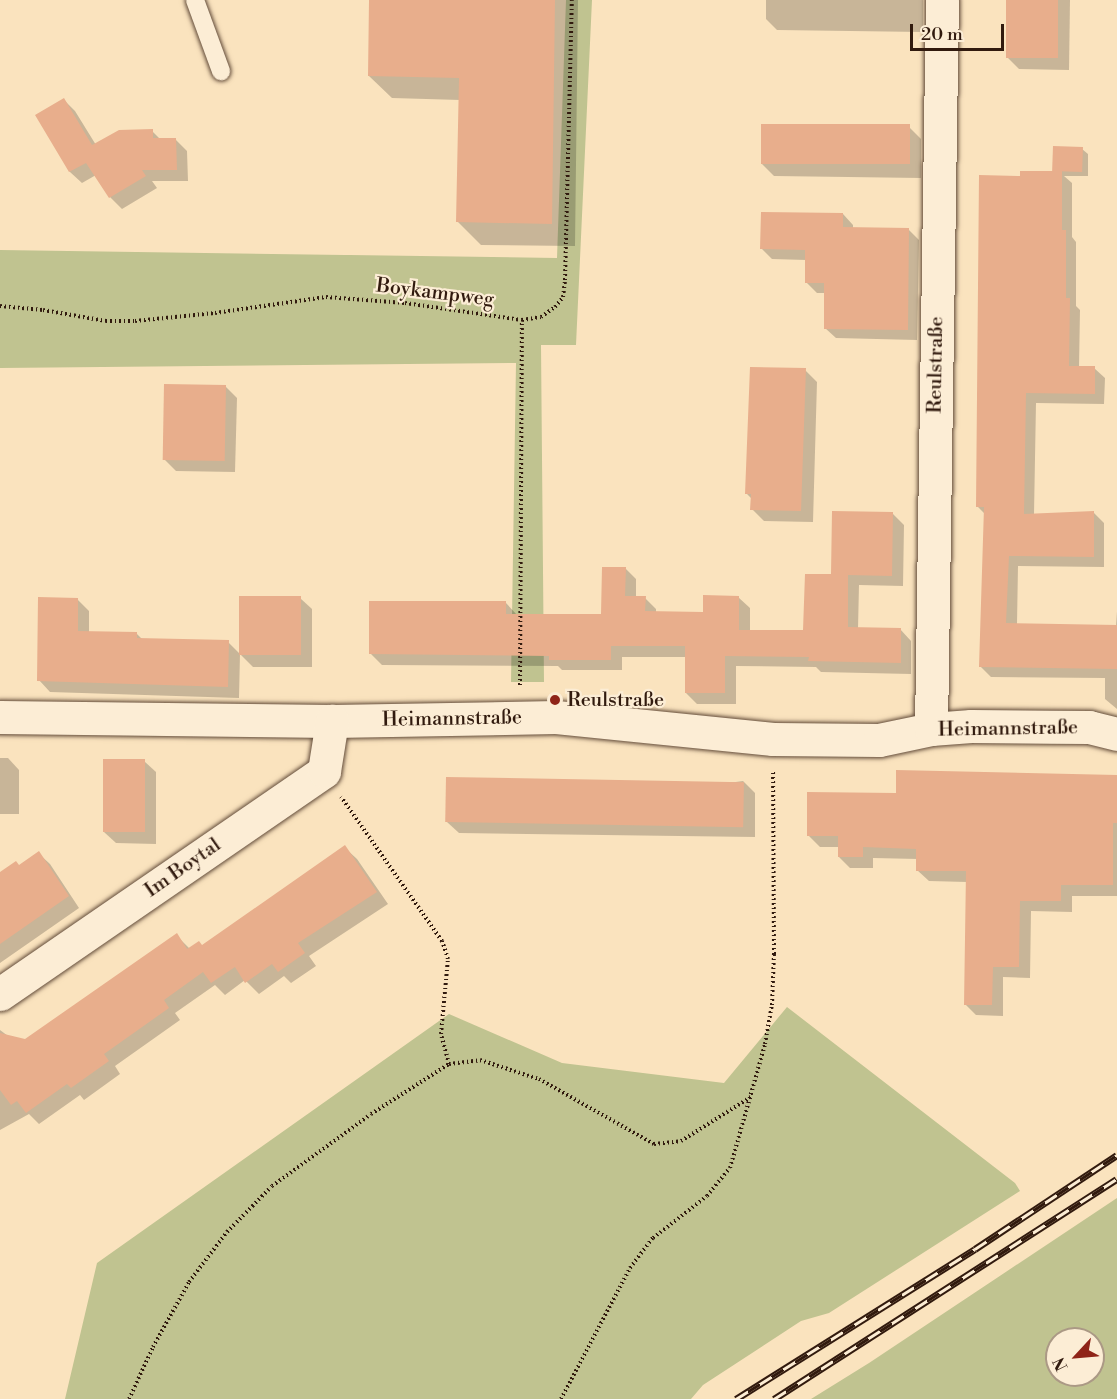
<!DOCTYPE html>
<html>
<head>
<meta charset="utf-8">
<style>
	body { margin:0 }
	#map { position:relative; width:1117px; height:1399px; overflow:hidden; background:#fae3be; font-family:"Libre Bodoni",serif }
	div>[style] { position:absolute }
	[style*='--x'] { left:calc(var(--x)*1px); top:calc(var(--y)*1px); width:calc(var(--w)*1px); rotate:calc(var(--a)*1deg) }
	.green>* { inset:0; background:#c0c390 }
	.shadow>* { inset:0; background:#0003 }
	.building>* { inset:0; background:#e8ae8c; transform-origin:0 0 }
	.path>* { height:4px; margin-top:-2px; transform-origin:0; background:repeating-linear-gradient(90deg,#311a0e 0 1.5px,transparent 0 4.5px) }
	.roads { filter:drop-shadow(0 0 2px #634c3a) drop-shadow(0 0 2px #634c3a) }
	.lane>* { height:18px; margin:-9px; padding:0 9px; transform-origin:9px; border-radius:9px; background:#fcedd5 }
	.street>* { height:33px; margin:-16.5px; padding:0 16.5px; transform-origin:16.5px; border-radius:16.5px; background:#fcedd5 }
	.rail>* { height:7px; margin-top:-3.5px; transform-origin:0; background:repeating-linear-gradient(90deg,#fcedd5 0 14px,#311a0e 0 28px); box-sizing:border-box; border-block:2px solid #311a0e }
	.dots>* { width:16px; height:16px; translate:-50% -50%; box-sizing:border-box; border:3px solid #fcedd5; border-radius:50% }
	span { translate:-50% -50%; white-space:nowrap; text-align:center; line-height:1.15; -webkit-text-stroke:4.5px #fcedd5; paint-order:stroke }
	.street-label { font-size:20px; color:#311a0e }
	.poi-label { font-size:20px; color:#311a0e }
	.left { translate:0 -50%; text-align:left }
	.north { position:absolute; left:1045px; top:1327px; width:60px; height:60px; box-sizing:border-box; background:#fcedd5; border:2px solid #ab9985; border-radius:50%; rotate:244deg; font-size:16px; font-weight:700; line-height:24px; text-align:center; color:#311a0e }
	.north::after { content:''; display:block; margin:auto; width:21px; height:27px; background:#8f2418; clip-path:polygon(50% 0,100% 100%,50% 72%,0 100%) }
	.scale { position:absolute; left:910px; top:24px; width:94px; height:27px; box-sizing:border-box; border:3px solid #311a0e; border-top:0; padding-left:8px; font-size:18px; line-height:21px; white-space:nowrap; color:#311a0e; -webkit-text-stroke:4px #fcedd5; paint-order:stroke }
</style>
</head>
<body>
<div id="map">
	<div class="green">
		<i style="clip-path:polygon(566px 0,592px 0,576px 345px,541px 345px,544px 682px,511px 682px,516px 363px,0 368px,0 250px,557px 258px)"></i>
		<i style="clip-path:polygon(787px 1007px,1015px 1183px,1020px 1191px,829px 1313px,801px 1321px,703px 1385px,691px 1399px,65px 1399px,97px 1263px,449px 1014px,562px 1063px,724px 1083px)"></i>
		<i style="clip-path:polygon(evenodd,1117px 1198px,1117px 1399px,811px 1399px,869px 1363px,1117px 1198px,1057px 1339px,1093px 1339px,1093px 1375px,1057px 1375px,1057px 1339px)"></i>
	</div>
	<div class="shadow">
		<i style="clip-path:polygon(371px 0,578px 0,575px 246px,481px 245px,458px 222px,460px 100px,392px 98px,369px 76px)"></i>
		<i style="clip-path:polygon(766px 0,923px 0,923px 32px,777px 30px,766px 19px)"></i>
		<i style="clip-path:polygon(1008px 0,1070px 0,1069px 70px,1019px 69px,1007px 57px)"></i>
		<i style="clip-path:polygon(64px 100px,75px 111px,96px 145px,152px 131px,160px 139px,175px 139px,187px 151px,188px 181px,152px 181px,157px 188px,122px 209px,110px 197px,96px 175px,82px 183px,70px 172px,37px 115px)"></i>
		<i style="clip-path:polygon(909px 127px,921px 139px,921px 178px,774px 176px,762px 164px)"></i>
		<i style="clip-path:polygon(1082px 149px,1088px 154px,1088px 176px,1064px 176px,1072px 183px,1072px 237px,1076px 242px,1076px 306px,1080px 310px,1079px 368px,1094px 368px,1105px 378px,1104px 404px,1036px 403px,1034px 515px,1094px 513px,1104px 523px,1104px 567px,1018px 566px,1017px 624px,1116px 626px,1117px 611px,1117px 709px,1105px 699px,1105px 678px,991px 677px,980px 666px,985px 514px,977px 506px,1022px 177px,1056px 173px)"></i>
		<i style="clip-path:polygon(843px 214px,853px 225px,853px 229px,908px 229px,919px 240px,917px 340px,836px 338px,825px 328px,826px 293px,817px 293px,806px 282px,806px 260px,772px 259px,762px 249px)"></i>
		<i style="clip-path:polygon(805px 370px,817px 382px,813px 522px,764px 521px,752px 509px,752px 499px,747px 494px)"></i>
		<i style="clip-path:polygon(225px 386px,237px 398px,235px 472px,176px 471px,164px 459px)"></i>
		<i style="clip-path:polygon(893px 514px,904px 525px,903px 586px,859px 585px,858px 629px,900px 629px,911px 641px,911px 674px,821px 672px,816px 667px,736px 666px,736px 704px,697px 704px,686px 693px,686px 657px,622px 657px,622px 670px,562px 670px,558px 666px,382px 665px,371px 654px,506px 603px,517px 615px,603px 616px,625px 568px,636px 579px,636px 598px,645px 598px,656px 609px,656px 613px,705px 613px,738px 597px,750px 608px,750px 631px,804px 632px,833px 576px)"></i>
		<i style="clip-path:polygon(300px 598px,312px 609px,312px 667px,253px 667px,241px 655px)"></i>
		<i style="clip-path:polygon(77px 599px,89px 611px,89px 632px,136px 633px,143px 640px,228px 642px,240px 654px,239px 698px,50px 692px,39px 680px)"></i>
		<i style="clip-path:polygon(0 758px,8px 758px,19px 770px,19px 814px,0 814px)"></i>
		<i style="clip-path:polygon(144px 761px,156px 772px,156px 844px,116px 843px,104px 832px)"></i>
		<i style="clip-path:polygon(1117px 775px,1117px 896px,1072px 896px,1072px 912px,1031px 911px,1030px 978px,1003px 977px,1003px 1016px,976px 1015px,965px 1004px,967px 882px,929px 881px,917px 870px,918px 859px,873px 858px,873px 868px,850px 868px,839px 857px,839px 847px,820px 847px,808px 835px,897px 794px)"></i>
		<i style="clip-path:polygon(743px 781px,755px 793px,755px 837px,459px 833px,447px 822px)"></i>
		<i style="clip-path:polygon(344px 847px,357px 859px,388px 904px,309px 956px,316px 966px,291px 983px,284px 976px,259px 994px,245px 980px,225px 995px,215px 985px,175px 1013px,180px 1020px,115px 1066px,120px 1074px,84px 1100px,80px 1095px,39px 1124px,29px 1114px,0 1130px,0 1030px,8px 1036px,25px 1041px,176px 935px,190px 949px,202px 946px)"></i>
		<i style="clip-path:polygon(38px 853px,50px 864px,79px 908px,0 963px,0 873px,19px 867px)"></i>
	</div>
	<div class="building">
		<i style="clip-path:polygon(369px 0,555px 0,552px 224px,456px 222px,459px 78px,368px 76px)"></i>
		<i style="left:1006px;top:0;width:52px;height:58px"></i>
		<i style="clip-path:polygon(64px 98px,92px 145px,119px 130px,153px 129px,153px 138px,176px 138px,177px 170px,142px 170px,146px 176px,109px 198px,86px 163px,69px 172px,35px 115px)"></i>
		<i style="left:761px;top:124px;width:149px;height:40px"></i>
		<i style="left:1053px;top:146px;width:30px;height:25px;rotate:2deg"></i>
		<i style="clip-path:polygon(1020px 171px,1062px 171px,1062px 230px,1066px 230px,1066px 298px,1070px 298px,1069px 366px,1095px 366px,1095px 394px,1026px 393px,1024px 514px,1094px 511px,1094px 557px,1009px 556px,1006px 623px,1117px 625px,1117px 669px,979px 667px,984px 507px,976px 507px,979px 175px,1020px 176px)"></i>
		<i style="clip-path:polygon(761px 212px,843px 213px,843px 227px,909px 228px,908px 330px,824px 329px,824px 283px,805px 283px,805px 250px,760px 249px)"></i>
		<i style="clip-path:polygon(750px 367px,806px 368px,801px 511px,750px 510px,751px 494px,745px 494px)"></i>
		<i style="left:164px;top:384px;width:62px;height:76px;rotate:1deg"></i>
		<i style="clip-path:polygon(832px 511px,893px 512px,892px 576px,848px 575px,848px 627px,901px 628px,901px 663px,808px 661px,809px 657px,725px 656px,725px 693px,685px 693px,685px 646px,611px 646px,611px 660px,549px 660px,549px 656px,369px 654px,369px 601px,506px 601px,506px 614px,601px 614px,602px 567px,626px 567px,625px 596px,646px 596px,645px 611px,703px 612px,703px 595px,739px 596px,739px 630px,803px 630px,805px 574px,831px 574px)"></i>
		<i style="left:239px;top:596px;width:62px;height:59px"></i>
		<i style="clip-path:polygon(38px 597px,78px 598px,78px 631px,137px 632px,137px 638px,229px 640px,228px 687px,37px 681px)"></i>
		<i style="left:103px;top:759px;width:42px;height:73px"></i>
		<i style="clip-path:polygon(896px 770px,1117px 775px,1117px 823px,1113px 823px,1113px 885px,1061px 885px,1061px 901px,1020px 901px,1019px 967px,993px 967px,992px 1005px,964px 1005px,966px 871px,916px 871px,916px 849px,863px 847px,863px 857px,838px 857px,838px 836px,807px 836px,807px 792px,896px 793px)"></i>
		<i style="left:446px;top:777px;width:298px;height:45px;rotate:1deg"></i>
		<i style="clip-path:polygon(345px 845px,377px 892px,298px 943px,305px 953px,278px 972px,272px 964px,245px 983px,235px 967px,211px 983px,203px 972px,164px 1000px,169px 1008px,104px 1054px,109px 1061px,71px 1088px,67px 1084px,26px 1113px,17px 1101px,11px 1105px,0 1090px,0 1033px,25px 1039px,177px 933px,187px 949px,199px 941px,202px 945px)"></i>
		<i style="clip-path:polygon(39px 851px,69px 896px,0 944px,0 872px,16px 861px,19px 865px)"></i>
	</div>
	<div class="path">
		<i style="--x:0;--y:306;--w:43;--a:5.3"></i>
		<i style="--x:43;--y:310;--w:64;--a:9.9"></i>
		<i style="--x:106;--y:321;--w:29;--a:0"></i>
		<i style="--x:135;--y:321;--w:80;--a:-5.7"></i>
		<i style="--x:215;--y:313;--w:112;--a:-8.2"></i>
		<i style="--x:326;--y:297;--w:79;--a:4.3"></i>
		<i style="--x:405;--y:303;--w:118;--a:8.3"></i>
		<i style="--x:522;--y:320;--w:19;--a:-9"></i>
		<i style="--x:541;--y:317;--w:17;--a:-36"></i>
		<i style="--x:555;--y:307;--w:13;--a:-51"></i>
		<i style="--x:563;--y:297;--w:17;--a:-83"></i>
		<i style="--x:565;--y:280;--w:280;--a:-88.6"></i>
		<i style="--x:520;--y:685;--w:365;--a:-89.7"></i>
		<i style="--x:449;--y:1064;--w:31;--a:-7"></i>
		<i style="--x:480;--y:1060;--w:62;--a:17.9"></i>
		<i style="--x:539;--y:1079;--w:132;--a:29.5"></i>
		<i style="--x:654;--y:1144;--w:27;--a:-6"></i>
		<i style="--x:681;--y:1141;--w:83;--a:-32.2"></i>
		<i style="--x:129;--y:1399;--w:57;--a:-65.2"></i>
		<i style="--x:153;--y:1347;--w:74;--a:-61"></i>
		<i style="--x:189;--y:1282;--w:63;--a:-52.8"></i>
		<i style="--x:227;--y:1232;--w:64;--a:-45.6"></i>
		<i style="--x:272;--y:1186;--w:122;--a:-36"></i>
		<i style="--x:371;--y:1114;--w:93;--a:-32.7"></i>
		<i style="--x:449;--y:1064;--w:31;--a:-105"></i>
		<i style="--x:441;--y:1034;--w:75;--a:-84.7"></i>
		<i style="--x:448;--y:959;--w:19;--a:-108"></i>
		<i style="--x:442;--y:941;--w:176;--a:-125"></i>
		<i style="--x:561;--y:1399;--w:148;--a:-62.2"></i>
		<i style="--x:630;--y:1268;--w:38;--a:-53"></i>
		<i style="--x:653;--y:1238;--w:68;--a:-37.9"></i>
		<i style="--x:707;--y:1196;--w:36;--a:-51"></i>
		<i style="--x:730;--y:1168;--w:129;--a:-74.2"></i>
		<i style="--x:765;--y:1044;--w:40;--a:-80"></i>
		<i style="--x:772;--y:1005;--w:51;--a:-87.8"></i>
		<i style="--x:774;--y:954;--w:182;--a:-90.3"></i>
	</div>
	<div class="roads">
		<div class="lane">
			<i style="--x:195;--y:0;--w:76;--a:69.9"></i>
		</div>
		<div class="street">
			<i style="--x:0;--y:717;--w:332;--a:0.7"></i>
			<i style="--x:332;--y:721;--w:224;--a:-1"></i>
			<i style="--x:556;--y:717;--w:218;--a:5.8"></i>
			<i style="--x:773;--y:739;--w:106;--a:0.5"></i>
			<i style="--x:879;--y:740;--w:53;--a:-11.9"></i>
			<i style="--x:931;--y:729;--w:40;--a:-4.3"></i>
			<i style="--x:971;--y:726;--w:118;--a:0.5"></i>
			<i style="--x:1089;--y:727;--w:29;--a:14"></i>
			<i style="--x:931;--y:729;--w:729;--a:-89.14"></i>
			<i style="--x:0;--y:994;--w:393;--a:-34.5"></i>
			<i style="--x:324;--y:771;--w:51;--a:-80.9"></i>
		</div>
	</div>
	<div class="rail">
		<i style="--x:736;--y:1399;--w:282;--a:-32.1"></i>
		<i style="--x:975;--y:1249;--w:170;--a:-33.5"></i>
		<i style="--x:774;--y:1399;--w:407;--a:-32.7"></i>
	</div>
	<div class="dots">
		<i style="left:555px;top:700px;background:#8f2418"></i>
	</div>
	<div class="street-label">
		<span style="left:435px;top:293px;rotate:7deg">Boykampweg</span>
		<span style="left:936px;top:365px;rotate:-89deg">Reulstraße</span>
		<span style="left:452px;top:719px;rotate:-1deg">Heimannstraße</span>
		<span style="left:1008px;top:729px;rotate:-1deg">Heimannstraße</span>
		<span style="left:183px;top:868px;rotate:-35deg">Im Boytal</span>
	</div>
	<div class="poi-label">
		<span class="left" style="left:567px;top:700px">Reulstraße</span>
	</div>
	<div class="north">N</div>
	<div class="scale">20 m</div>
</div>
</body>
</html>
